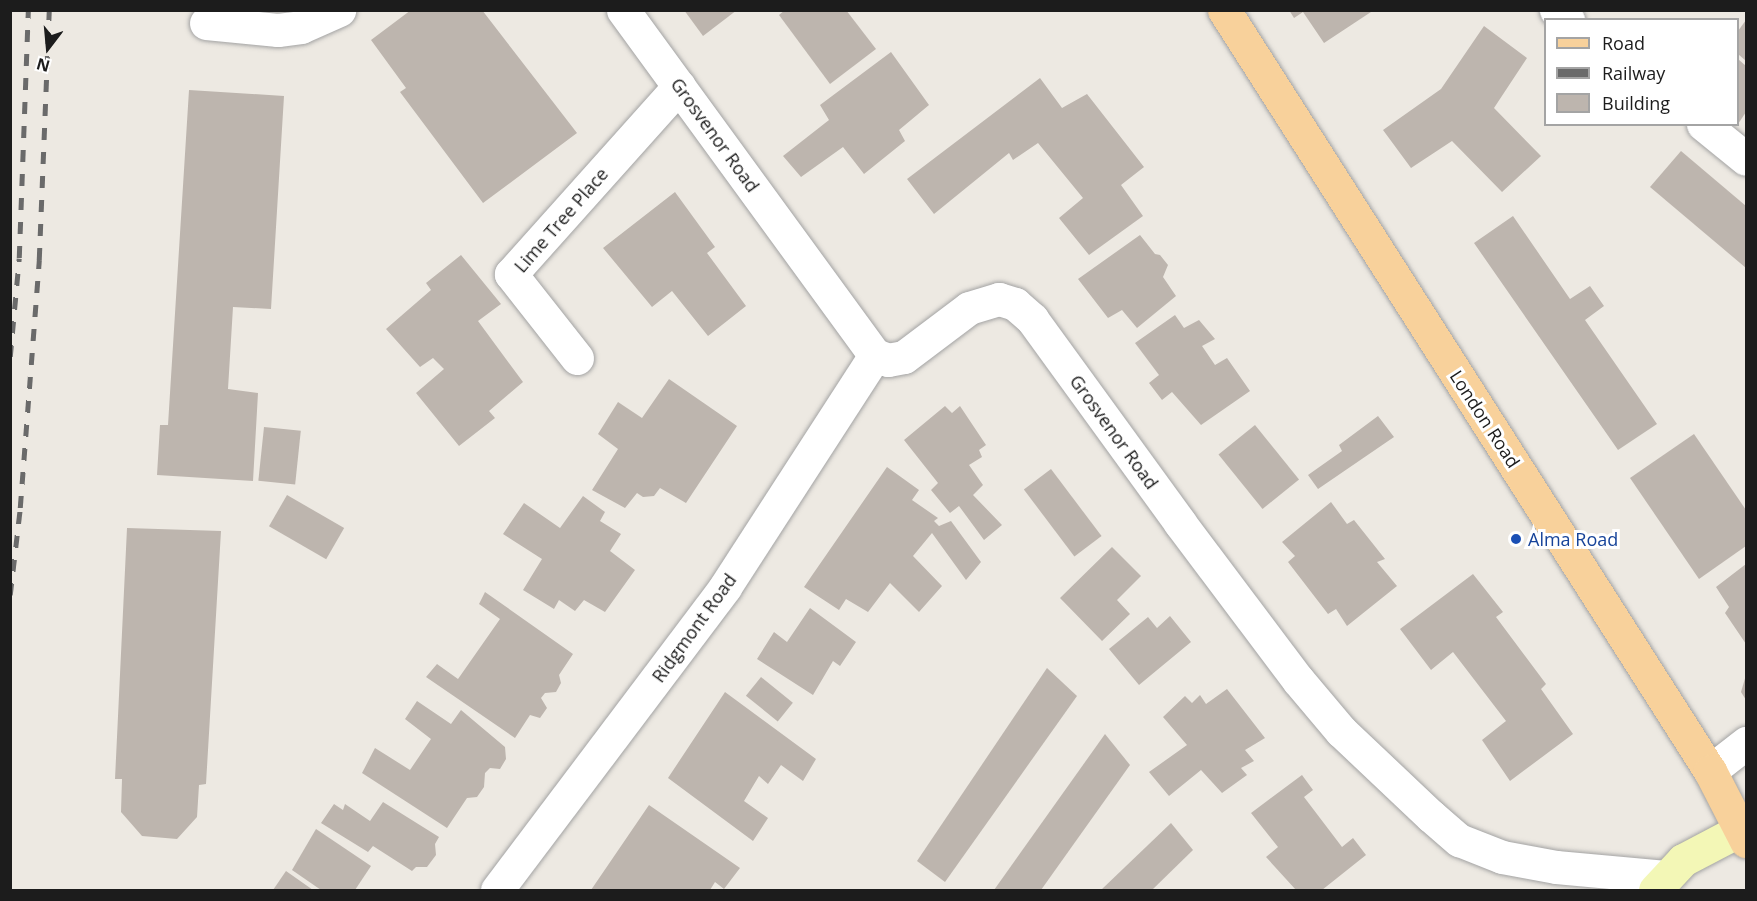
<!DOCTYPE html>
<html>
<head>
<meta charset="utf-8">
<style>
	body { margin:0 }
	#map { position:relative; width:1757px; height:901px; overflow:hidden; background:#ede9e2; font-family:"Open Sans",sans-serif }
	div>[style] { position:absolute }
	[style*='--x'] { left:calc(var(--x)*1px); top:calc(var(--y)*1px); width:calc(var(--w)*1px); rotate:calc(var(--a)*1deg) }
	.building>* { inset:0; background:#bdb5ae; transform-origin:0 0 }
	.roads { filter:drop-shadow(0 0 2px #a3a3a3) drop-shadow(0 0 2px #a3a3a3) }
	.street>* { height:33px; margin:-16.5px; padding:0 16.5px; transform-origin:16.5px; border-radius:16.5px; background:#fff }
	.secondary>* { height:33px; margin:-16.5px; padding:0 16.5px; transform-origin:16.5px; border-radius:16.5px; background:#f3f7b6 }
	.primary>* { height:33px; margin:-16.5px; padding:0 16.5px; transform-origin:16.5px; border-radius:16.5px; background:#f8d19b }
	.rail>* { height:4.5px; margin-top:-2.25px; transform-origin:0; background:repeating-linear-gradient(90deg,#6a6a6a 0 12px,transparent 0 24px) }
	.dots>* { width:16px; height:16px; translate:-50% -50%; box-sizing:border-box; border:3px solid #fff; border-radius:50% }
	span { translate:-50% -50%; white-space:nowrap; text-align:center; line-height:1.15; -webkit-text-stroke:6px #fff; paint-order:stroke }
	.street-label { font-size:18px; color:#1c1c1c }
	.transit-label { font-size:18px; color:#164399 }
	.left { translate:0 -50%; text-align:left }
	.frame { position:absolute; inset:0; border:12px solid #1c1c1c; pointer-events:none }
	.legend { position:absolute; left:1544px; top:18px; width:195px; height:108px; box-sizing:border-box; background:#fff; border:2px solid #a4a4a4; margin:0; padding:8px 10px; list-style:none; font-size:18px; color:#1c1c1c }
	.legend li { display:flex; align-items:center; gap:12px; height:30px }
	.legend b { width:30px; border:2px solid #a4a4a4 }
	.north { position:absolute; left:18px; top:18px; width:60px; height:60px; -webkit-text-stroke:4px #fff; paint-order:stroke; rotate:196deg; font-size:16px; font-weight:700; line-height:24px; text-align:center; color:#1c1c1c }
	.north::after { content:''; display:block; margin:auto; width:21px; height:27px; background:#1c1c1c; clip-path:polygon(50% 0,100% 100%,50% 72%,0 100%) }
</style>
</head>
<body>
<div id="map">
	<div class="building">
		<i style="clip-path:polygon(411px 10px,482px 10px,577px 133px,483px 203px,400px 92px,406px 88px,371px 40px)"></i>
		<i style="clip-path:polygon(684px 10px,737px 10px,703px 36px)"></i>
		<i style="clip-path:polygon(785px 10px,846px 10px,876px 49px,830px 84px,779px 15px)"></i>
		<i style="clip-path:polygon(1289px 10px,1374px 10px,1324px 43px,1303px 12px,1294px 18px)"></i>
		<i style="clip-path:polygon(1746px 20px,1746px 61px,1738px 54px,1738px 31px)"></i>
		<i style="clip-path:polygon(1484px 26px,1527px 58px,1494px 108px,1541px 156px,1502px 192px,1452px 141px,1411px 168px,1383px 130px,1441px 89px)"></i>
		<i style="clip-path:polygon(891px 52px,929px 105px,899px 130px,905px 141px,864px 174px,843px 147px,801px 177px,783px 156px,829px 120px,820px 105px)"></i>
		<i style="clip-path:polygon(1738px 59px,1746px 66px,1746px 112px,1738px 124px)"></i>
		<i style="clip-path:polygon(1040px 78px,1062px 108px,1087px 94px,1144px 167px,1121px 185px,1143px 216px,1089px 255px,1059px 218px,1083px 198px,1038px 143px,1013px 160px,1009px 153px,934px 214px,907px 179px)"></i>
		<i style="clip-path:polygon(189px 90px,284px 96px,271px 309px,233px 307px,228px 389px,258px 393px,253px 481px,157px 475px,160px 425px,168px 425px)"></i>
		<i style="clip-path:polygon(1681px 151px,1746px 206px,1746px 268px,1650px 187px)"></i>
		<i style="clip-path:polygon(675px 192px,715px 247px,707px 253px,746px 306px,708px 336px,672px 291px,652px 307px,603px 248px)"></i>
		<i style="clip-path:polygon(1513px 216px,1570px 299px,1590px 286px,1604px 306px,1585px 320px,1657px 424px,1618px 450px,1474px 243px)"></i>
		<i style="clip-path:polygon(1140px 235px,1155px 254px,1160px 255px,1168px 265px,1163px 277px,1176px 296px,1137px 328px,1122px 310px,1108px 318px,1078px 279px)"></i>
		<i style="clip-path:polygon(461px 255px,501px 304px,478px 321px,523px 382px,489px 411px,495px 418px,459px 446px,416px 393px,444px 369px,433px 358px,420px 367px,386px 329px,431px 290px,426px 283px)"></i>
		<i style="clip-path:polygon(1175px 315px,1184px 328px,1199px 320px,1215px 339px,1202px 346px,1215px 365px,1227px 358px,1250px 391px,1201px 425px,1172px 392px,1162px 400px,1149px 383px,1159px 375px,1135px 343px)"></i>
		<i style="clip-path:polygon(669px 379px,737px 426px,686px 503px,660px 488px,654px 496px,643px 497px,637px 493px,625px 508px,592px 490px,618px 449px,598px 434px,618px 402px,642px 418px)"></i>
		<i style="clip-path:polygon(945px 406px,952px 413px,960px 406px,986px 445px,979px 450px,982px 457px,969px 465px,983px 485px,973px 495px,1002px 525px,984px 540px,959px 506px,950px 513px,931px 490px,938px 483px,904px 440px)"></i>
		<i style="clip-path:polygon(1378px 416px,1394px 437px,1318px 489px,1308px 475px,1342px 451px,1339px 445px)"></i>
		<i style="left:1255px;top:425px;width:70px;height:47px;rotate:51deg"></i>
		<i style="left:264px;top:427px;width:37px;height:54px;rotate:6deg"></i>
		<i style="clip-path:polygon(1694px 434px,1746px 510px,1746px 546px,1699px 579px,1630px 478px)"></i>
		<i style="clip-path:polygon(887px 467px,919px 490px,912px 500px,938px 518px,934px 521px,939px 526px,951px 521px,981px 562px,966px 580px,932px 533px,913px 556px,942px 586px,919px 612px,890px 583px,868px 612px,846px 599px,839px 610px,804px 587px)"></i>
		<i style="left:1051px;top:469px;width:84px;height:34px;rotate:53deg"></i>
		<i style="left:287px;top:495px;width:66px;height:36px;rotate:30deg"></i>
		<i style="clip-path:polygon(583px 496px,605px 512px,600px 521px,621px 534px,610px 551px,635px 570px,605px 612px,584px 600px,575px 611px,559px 600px,554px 609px,523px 590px,542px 559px,503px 534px,524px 503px,560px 528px)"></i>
		<i style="clip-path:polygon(1331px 502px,1347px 524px,1354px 520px,1385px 559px,1377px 562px,1397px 586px,1347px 626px,1336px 609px,1328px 614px,1288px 562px,1295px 556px,1282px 542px)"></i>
		<i style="clip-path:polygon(127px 528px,221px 531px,206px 784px,199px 785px,197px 817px,177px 839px,142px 836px,121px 812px,122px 779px,115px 779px)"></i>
		<i style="clip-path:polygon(1112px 547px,1141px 576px,1117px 600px,1130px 614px,1102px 641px,1060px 598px)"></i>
		<i style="clip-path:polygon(1746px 564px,1746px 644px,1725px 613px,1729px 607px,1716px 587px)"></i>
		<i style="clip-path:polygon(1473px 574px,1503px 612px,1496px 617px,1546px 684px,1541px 689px,1573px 734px,1510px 781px,1482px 740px,1506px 721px,1453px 652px,1431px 670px,1400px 629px)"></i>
		<i style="clip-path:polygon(485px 592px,573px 654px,559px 675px,561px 683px,556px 692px,545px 693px,541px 698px,547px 708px,540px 718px,530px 715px,515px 738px,426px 677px,437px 664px,458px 679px,500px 619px,479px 604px)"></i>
		<i style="clip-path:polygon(810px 608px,856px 642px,840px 666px,833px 661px,813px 695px,757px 659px,774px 632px,787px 642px)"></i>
		<i style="clip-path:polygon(1170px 616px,1191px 642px,1139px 685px,1109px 649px,1148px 617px,1157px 628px)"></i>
		<i style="clip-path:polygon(1047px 668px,1077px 696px,945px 882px,917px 861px)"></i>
		<i style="clip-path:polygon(1746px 675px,1746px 700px,1741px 692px)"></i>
		<i style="left:761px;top:677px;width:41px;height:24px;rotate:39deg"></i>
		<i style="clip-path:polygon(1227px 689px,1265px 738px,1245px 750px,1254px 761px,1241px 768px,1247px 775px,1222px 793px,1201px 770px,1169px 796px,1149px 772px,1187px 745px,1163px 717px,1185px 696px,1192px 703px,1200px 695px,1206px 704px)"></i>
		<i style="clip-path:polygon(725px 692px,816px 759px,803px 781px,781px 765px,768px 784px,759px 776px,744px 801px,768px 818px,753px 841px,668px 778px)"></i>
		<i style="clip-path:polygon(417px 701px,451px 724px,461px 710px,505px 747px,506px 759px,500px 769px,490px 768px,485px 773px,484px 787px,477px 797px,467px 798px,447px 828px,362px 773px,375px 748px,410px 770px,431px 739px,405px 719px)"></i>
		<i style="clip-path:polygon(1105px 734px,1130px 765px,1041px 890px,994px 890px)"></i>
		<i style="clip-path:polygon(1302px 775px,1313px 790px,1304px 797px,1342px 847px,1353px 838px,1366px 855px,1322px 890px,1296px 890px,1266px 857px,1278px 847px,1251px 813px)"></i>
		<i style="clip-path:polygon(383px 802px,439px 837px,435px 844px,436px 855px,427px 867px,416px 867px,412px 871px,373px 846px,368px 852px,321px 823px,334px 804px,343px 810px,345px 804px,370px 821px)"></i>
		<i style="clip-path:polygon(649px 805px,740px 868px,724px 889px,715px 882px,710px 890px,591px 890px)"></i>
		<i style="clip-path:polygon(1171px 823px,1193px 850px,1152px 890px,1101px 890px)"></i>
		<i style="clip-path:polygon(316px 829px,371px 866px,355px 890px,321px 890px,292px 870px)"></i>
		<i style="clip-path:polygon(286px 871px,313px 890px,273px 890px)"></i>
	</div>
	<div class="roads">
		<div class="street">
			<i style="--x:623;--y:10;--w:427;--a:53.9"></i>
			<i style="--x:875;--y:355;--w:14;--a:21"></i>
			<i style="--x:888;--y:360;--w:16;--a:-11"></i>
			<i style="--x:904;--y:357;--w:81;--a:-37"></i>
			<i style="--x:969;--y:308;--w:31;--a:-17"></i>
			<i style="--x:999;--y:299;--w:17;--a:17"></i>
			<i style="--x:1015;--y:304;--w:23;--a:41"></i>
			<i style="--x:1032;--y:319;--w:252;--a:54"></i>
			<i style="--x:1180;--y:523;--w:196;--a:53.1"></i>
			<i style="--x:1298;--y:680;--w:67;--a:49.9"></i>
			<i style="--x:1341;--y:731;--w:124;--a:43.4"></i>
			<i style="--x:1431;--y:816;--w:37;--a:41"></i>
			<i style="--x:1459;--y:840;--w:46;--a:21.6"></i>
			<i style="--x:1502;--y:857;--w:55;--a:10.5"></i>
			<i style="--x:1556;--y:867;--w:110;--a:5.2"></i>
			<i style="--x:1556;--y:10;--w:16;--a:40"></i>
			<i style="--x:206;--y:23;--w:72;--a:5.6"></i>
			<i style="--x:278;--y:30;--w:23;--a:-7"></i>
			<i style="--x:301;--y:27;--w:42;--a:-24.1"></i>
			<i style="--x:1703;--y:124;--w:55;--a:39.1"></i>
			<i style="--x:577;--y:358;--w:107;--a:-128.2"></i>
			<i style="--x:511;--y:274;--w:252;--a:-48.2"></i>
			<i style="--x:1710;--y:771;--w:46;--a:-37.9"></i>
			<i style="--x:497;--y:890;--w:379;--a:-53"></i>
			<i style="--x:725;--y:587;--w:276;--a:-57.1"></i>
		</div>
		<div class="secondary">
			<i style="--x:1655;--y:890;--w:41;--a:-47"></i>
			<i style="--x:1683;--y:860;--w:67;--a:-27.7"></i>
		</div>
		<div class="primary">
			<i style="--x:1224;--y:10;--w:903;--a:57.44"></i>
			<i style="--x:1710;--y:771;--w:79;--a:62.8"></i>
		</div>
	</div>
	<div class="rail">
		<i style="--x:10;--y:357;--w:99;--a:-84.8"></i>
		<i style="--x:19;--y:258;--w:248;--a:-87.9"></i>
		<i style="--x:10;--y:595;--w:88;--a:-83.4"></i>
		<i style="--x:20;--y:508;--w:249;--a:-85.6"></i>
		<i style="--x:39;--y:260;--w:250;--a:-87.7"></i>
	</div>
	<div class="dots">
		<i style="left:1516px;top:539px;background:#1a4fb4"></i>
	</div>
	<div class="street-label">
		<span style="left:715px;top:135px;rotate:54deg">Grosvenor Road</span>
		<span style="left:561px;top:220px;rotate:-49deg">Lime Tree Place</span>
		<span style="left:1485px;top:419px;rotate:57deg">London Road</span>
		<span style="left:1114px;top:432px;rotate:54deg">Grosvenor Road</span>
		<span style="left:694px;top:628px;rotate:-54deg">Ridgmont Road</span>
	</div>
	<div class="transit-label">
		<span class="left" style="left:1528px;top:539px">Alma Road</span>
	</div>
	<div class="frame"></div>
	<ul class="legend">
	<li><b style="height:8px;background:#f8d19b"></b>Road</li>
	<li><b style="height:8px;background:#6a6a6a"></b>Railway</li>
	<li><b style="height:16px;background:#bdb5ae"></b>Building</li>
	</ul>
	<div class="north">N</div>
</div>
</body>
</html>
